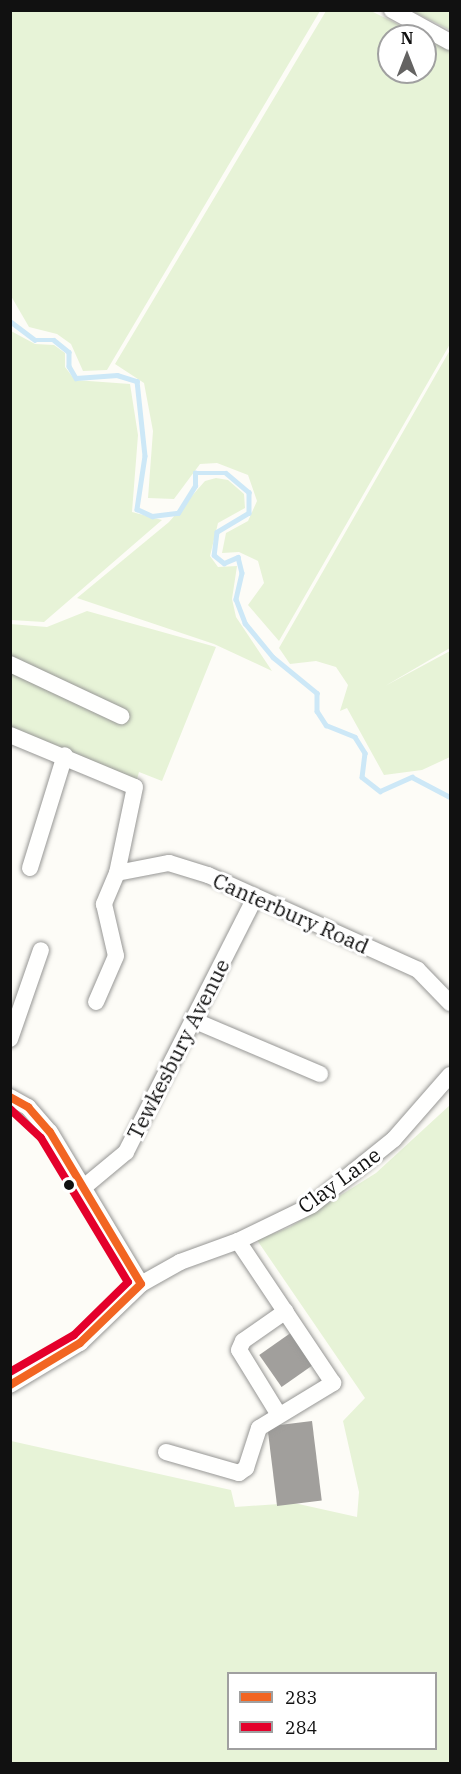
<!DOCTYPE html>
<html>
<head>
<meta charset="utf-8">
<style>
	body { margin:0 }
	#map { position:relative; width:461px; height:1774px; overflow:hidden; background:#fdfcf7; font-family:"IBM Plex Serif",serif }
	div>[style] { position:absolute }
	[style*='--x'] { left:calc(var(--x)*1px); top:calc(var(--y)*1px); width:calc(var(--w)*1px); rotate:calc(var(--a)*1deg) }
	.green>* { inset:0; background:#e7f3d7 }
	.stream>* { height:4.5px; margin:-2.25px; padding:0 2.25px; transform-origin:2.25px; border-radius:2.25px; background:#cde8f7 }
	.building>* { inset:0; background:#a19f9c; transform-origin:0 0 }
	.roads { filter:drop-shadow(0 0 2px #979795) drop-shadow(0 0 2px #979795) }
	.minor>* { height:16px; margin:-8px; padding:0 8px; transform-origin:8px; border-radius:8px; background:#fffffe }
	.bus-1>* { height:8px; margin:-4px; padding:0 4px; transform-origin:4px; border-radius:4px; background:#f26522 }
	.bus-2>* { height:8px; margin:-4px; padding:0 4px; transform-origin:4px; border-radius:4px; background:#e4002b }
	.dots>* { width:16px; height:16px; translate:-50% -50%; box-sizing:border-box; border:3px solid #fff; border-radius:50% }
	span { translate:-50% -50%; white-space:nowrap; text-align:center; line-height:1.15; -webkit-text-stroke:6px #fff; paint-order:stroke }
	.street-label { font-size:21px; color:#111 }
	.frame { position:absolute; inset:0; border:12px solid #111; pointer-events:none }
	.legend { position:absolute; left:227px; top:1672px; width:210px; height:78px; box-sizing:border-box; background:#fff; border:2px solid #a0a0a0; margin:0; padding:8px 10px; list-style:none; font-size:18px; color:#111 }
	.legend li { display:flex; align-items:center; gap:12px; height:30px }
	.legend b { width:30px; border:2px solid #a0a0a0 }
	.north { position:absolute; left:377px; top:24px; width:60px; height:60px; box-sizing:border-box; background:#fff; border:2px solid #a0a0a0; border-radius:50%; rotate:0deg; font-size:16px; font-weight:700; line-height:24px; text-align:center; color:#111 }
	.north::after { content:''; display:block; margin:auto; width:21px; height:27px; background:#646362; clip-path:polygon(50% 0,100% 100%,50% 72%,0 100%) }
</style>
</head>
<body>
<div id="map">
	<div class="green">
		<i style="clip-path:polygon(10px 11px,320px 11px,107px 370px,83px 371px,71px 344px,57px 334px,29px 327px,11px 296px)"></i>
		<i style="clip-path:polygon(326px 11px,371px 11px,422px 36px,389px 36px,389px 72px,425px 72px,425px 38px,450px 50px,450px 344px,279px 641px,248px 605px,264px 583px,258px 561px,239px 552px,222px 553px,226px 533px,248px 521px,257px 501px,248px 475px,217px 463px,200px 464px,174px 499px,148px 498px,153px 431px,144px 383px,115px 364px)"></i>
		<i style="clip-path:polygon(412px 11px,450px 11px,450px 30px)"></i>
		<i style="clip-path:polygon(11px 331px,35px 344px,54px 345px,65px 353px,65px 367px,75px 380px,130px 384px,138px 435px,132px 512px,162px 520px,44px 622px,11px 620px)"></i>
		<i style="clip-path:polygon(450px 350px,450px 648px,385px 686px,450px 651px,450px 757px,422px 770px,384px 775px,347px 708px,340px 711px,348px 685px,336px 667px,316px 661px,290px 664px,279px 648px)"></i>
		<i style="clip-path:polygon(216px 478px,228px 480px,244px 494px,245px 508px,218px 523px,210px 556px,218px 567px,237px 566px,232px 599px,236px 617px,272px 671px,214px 644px,77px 598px,169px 522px,205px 481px)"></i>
		<i style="clip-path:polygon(87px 611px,216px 647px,162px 781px,139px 772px,135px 787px,11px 735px,10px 624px,47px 627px)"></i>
		<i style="clip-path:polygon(evenodd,450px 1105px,450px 1763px,11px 1764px,11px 1441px,231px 1490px,235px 1507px,294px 1503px,357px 1517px,359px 1492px,343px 1421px,365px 1398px,257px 1240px,290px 1227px,376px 1173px,450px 1105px,228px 1674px,436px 1674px,436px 1748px,228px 1748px,228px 1674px)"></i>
	</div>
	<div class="stream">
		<i style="--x:10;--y:321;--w:31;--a:37"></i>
		<i style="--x:35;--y:340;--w:19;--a:0"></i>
		<i style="--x:54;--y:340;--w:19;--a:39"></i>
		<i style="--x:69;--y:352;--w:14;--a:90"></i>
		<i style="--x:69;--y:366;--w:14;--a:60"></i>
		<i style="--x:76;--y:378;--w:41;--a:-4.2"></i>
		<i style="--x:117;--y:375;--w:21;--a:17"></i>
		<i style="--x:137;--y:381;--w:75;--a:83.9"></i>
		<i style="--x:145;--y:456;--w:54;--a:98.6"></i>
		<i style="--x:137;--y:509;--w:17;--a:25"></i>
		<i style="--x:152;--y:516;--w:26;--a:-7"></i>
		<i style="--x:178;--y:513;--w:32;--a:-58"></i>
		<i style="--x:195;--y:486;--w:13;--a:-90"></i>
		<i style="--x:195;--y:473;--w:31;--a:0"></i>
		<i style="--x:226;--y:473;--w:30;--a:40"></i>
		<i style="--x:249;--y:492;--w:21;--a:90"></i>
		<i style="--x:249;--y:513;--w:37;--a:149"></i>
		<i style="--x:217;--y:532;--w:23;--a:97"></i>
		<i style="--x:214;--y:555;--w:13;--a:39"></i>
		<i style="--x:224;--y:563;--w:15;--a:-23"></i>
		<i style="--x:238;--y:557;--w:16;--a:76"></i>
		<i style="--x:242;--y:573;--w:27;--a:103"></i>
		<i style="--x:236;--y:599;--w:26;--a:69"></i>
		<i style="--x:245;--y:623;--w:44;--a:50.5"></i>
		<i style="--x:273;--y:657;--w:57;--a:39.3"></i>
		<i style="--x:317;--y:693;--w:18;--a:90"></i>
		<i style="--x:317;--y:711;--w:17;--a:57"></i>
		<i style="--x:326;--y:725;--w:31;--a:22"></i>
		<i style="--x:355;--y:737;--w:19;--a:58"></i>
		<i style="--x:365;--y:753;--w:24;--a:97"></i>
		<i style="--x:362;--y:777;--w:23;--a:38"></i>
		<i style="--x:380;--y:791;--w:35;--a:-24"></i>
		<i style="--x:412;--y:777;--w:43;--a:27.8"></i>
	</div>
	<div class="building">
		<i style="left:292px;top:1332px;width:39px;height:40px;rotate:55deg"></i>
		<i style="left:312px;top:1421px;width:80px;height:45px;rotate:83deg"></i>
	</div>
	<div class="roads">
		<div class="minor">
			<i style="--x:392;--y:10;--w:66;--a:28.9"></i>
			<i style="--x:10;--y:664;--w:123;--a:25.1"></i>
			<i style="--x:10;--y:735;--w:135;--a:22.6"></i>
			<i style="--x:135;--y:787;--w:88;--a:101.8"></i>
			<i style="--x:117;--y:873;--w:34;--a:113"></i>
			<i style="--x:104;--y:904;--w:53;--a:77"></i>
			<i style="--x:116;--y:956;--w:50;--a:113.5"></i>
			<i style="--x:30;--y:868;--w:118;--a:-72.8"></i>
			<i style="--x:117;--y:873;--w:53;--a:-10.9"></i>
			<i style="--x:169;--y:863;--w:41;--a:17.1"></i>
			<i style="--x:208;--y:875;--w:230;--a:24.3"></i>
			<i style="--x:418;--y:970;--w:46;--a:45.9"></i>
			<i style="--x:193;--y:1020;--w:138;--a:23"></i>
			<i style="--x:10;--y:1039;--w:94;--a:-70.8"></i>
			<i style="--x:10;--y:1097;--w:21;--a:29"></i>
			<i style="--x:28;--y:1107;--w:33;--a:49"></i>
			<i style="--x:50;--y:1132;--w:177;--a:59.1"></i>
			<i style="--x:84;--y:1187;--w:55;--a:-39.8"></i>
			<i style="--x:126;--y:1152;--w:285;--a:-63.1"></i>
			<i style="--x:10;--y:1385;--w:82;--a:-31"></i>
			<i style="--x:80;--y:1343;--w:85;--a:-44"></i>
			<i style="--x:141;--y:1284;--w:45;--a:-29.4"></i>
			<i style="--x:180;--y:1262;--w:62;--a:-19.9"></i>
			<i style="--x:238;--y:1241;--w:82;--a:-25.9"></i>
			<i style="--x:312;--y:1205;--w:105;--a:-38.8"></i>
			<i style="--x:394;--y:1139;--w:85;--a:-48.8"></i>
			<i style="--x:279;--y:1415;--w:76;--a:-121.6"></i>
			<i style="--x:239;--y:1350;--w:10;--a:-66"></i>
			<i style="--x:243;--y:1341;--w:52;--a:-34.9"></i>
			<i style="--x:166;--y:1452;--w:76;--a:16"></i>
			<i style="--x:239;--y:1473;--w:9;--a:-36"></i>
			<i style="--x:246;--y:1468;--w:42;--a:-72"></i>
			<i style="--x:259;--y:1428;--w:87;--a:-31.3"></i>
			<i style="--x:333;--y:1383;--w:171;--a:-123.8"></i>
		</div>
	</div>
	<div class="bus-1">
		<i style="--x:10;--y:1097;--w:21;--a:29"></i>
		<i style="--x:28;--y:1107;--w:33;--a:49"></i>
		<i style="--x:50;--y:1132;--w:177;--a:59.1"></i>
		<i style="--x:141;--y:1284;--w:85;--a:136"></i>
		<i style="--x:80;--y:1343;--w:82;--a:149"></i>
	</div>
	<div class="bus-2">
		<i style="--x:10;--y:1109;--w:42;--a:43.1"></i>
		<i style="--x:41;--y:1138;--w:168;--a:58.9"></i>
		<i style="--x:128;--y:1282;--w:76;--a:135.5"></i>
		<i style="--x:74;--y:1335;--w:74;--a:150"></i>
	</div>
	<div class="dots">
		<i style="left:69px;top:1185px;background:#111"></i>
	</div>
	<div class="street-label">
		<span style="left:291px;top:913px;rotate:24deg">Canterbury Road</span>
		<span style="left:178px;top:1049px;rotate:-63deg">Tewkesbury Avenue</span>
		<span style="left:339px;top:1180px;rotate:-36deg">Clay Lane</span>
	</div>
	<div class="frame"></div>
	<ul class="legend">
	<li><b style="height:8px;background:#f26522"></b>283</li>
	<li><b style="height:8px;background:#e4002b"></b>284</li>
	</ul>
	<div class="north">N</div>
</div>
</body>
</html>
